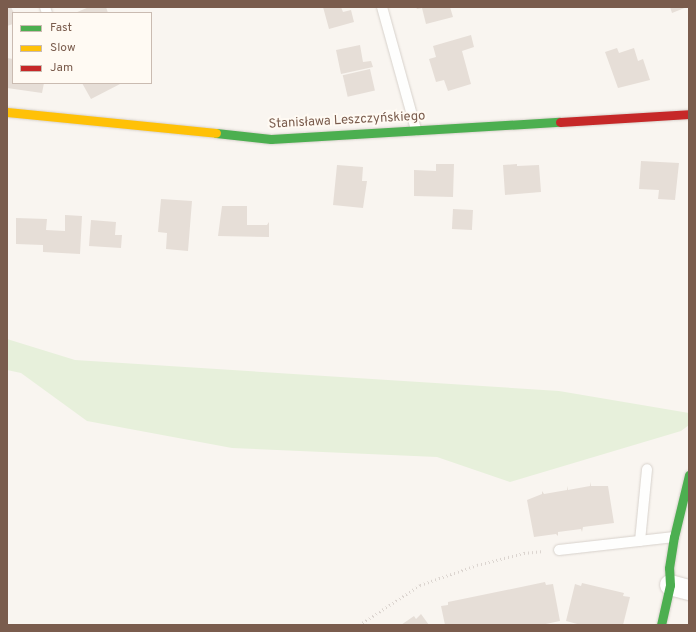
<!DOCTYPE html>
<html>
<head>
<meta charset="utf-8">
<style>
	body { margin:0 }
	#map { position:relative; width:696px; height:632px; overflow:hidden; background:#f9f5f0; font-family:Overpass,sans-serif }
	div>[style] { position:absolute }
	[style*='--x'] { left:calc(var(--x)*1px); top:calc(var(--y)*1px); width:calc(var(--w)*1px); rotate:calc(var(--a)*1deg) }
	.green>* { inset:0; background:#e7f0db }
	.building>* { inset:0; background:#e6ded7; transform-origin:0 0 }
	.path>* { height:2.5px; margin-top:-1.25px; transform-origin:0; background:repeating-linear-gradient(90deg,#dcd5d0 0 1px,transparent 0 4px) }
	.roads { filter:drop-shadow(0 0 1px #d7d1cb) drop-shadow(0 0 1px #d7d1cb) }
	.lane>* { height:10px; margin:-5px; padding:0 5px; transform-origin:5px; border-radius:5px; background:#fefefd }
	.street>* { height:20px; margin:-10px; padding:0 10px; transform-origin:10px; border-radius:10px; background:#fefefd }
	.fast>* { height:9px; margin:-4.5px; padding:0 4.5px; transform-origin:4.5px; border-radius:4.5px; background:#4caf50 }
	.slow>* { height:9px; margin:-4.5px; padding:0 4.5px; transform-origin:4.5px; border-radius:4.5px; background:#ffc107 }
	.jam>* { height:9px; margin:-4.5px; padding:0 4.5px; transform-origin:4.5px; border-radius:4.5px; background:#c62828 }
	span { translate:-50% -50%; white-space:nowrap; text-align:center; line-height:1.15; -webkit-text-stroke:4px #fffaf3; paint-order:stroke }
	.street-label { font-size:13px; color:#7a5c4d }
	.frame { position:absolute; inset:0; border:8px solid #7a5c4d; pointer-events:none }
	.legend { position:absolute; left:12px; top:12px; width:140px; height:72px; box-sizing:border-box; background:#fffaf3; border:1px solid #cabbb1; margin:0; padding:5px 7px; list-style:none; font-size:12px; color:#7a5c4d }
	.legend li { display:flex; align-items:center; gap:8px; height:20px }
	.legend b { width:20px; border:1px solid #cabbb1 }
</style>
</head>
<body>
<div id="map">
	<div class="green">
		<i style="clip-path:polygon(7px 339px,75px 360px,559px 391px,689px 413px,689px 425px,681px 431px,510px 482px,437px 457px,232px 448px,87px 421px,21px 373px,7px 370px)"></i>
	</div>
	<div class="building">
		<i style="clip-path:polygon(7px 7px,11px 7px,14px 13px,13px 24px,7px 26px)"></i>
		<i style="clip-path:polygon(89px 7px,106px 7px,108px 13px,75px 13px)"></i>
		<i style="clip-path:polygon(323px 7px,341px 7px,343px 12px,351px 10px,354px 22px,329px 29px)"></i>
		<i style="clip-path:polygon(416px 7px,450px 7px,453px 17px,426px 24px,422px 8px,417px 9px)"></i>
		<i style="clip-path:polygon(670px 7px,687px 7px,672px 13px)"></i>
		<i style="clip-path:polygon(471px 35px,474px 47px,462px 51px,471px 84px,448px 91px,444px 80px,436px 82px,429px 59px,436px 57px,433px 46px)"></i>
		<i style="clip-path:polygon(360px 45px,363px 62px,371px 61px,373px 67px,341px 74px,336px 50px)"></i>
		<i style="clip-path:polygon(617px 48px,619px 53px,634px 48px,638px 61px,643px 59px,650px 80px,618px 88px,605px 52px)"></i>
		<i style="clip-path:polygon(7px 58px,13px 59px,13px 83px,44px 83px,42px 93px,7px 88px)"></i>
		<i style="left:370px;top:69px;width:22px;height:28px;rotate:77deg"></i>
		<i style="clip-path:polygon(82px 83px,122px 83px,91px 99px)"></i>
		<i style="clip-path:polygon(641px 161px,679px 163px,675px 200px,658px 199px,659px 190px,639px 189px)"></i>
		<i style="clip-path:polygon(436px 164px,454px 164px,453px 197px,414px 196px,414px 170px,436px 171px)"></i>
		<i style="clip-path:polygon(517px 164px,517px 166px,539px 165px,541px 192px,505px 195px,503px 165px)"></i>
		<i style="clip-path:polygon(337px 165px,363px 167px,362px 181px,367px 181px,363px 208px,333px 205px)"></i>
		<i style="clip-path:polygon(161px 199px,192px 201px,188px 251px,166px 249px,167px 233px,158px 232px)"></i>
		<i style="clip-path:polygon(222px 206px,247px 206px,247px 225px,267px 225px,269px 222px,269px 237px,218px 236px)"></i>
		<i style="left:453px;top:209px;width:20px;height:20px;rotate:3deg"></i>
		<i style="clip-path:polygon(65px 215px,82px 216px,80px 254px,43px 252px,43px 245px,16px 244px,16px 218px,47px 219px,46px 230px,65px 231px)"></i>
		<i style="clip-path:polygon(91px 220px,116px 222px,115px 235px,122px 235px,121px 248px,89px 246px)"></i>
		<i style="clip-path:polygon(591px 482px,591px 486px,608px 486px,614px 523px,583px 527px,582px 532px,581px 529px,558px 532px,558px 536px,556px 534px,534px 537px,527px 500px,542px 494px,542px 491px,544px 494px,567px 490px,567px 486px,568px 490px,590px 486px)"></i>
		<i style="clip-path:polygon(545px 582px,546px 585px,553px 584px,560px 621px,541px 625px,445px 625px,441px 606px,448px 605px,448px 602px)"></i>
		<i style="clip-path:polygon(582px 583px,624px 593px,623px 596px,630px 597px,623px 625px,581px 625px,566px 621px,575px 584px,581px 586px)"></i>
		<i style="clip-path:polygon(421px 614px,429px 625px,401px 625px,414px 616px,416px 619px)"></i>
	</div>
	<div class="path">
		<i style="--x:359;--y:625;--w:73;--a:-33.3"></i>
		<i style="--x:420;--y:585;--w:60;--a:-19.3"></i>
		<i style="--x:477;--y:565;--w:49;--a:-14.3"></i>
		<i style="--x:524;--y:553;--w:20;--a:-6"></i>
	</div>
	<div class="roads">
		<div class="lane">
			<i style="--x:45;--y:7;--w:6;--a:72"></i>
			<i style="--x:382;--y:7;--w:128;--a:74.5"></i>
			<i style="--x:640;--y:541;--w:72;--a:-84.4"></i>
			<i style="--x:559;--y:550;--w:116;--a:-6.4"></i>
		</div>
		<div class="street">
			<i style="--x:670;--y:585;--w:20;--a:15"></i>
		</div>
		<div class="fast">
			<i style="--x:216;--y:133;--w:55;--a:6.2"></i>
			<i style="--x:271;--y:139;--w:289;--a:-3.4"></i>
			<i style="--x:661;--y:625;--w:41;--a:-77.3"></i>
			<i style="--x:670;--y:585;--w:17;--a:-93"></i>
			<i style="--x:669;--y:568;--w:31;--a:-81"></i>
			<i style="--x:674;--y:537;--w:64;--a:-76.4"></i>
		</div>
		<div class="slow">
			<i style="--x:7;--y:112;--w:210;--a:5.7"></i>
		</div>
		<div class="jam">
			<i style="--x:560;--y:122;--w:129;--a:-3.5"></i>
		</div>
	</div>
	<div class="street-label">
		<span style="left:347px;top:121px;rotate:-3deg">Stanisława Leszczyńskiego</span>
	</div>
	<div class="frame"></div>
	<ul class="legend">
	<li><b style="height:5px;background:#4caf50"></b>Fast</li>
	<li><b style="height:5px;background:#ffc107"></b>Slow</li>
	<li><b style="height:5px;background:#c62828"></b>Jam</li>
	</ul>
</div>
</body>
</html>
